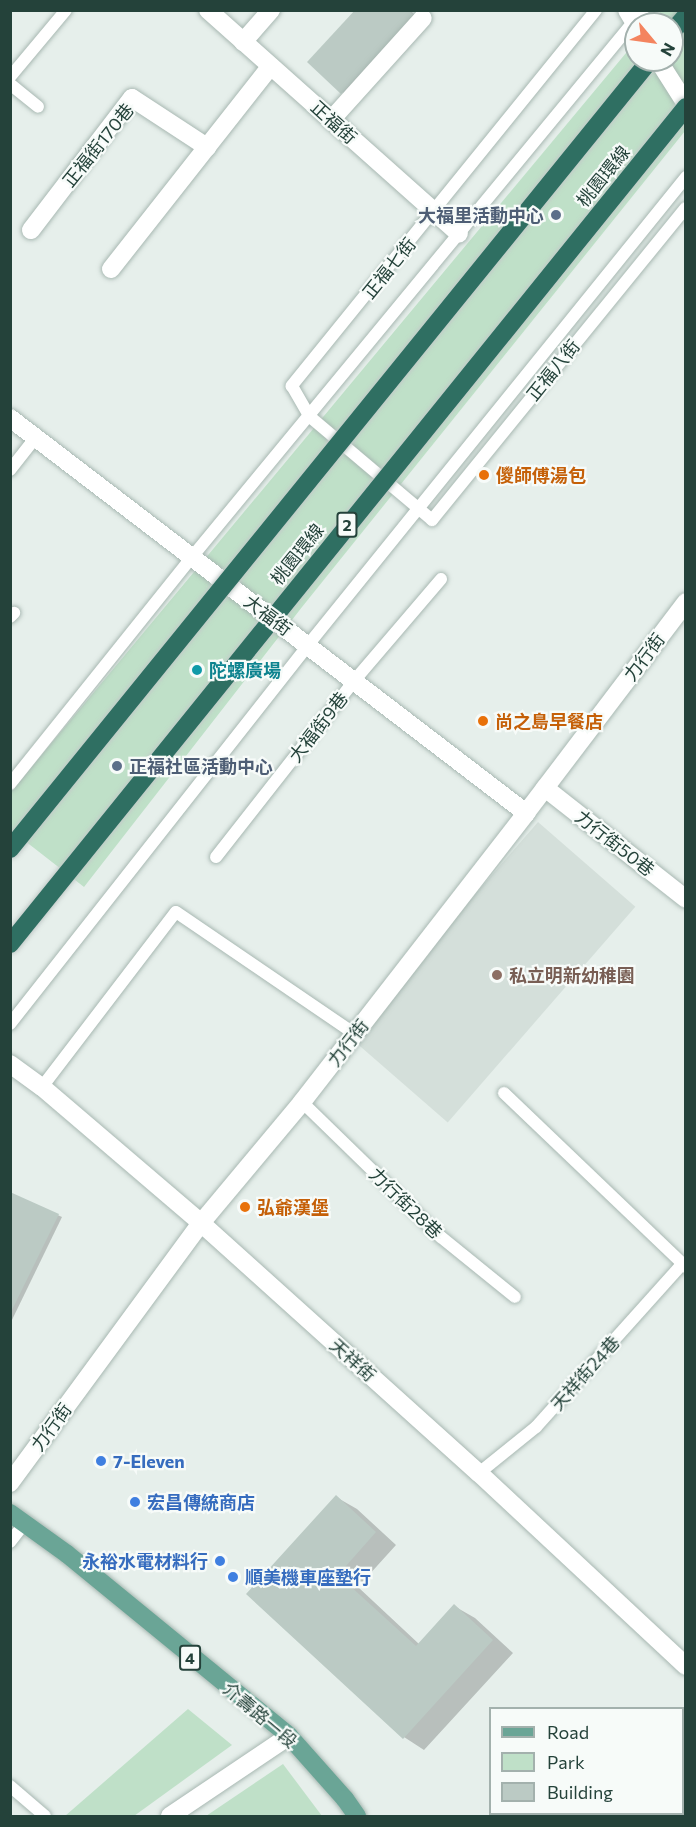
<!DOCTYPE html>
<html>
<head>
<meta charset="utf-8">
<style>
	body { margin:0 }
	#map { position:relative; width:696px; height:1827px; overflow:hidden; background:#e6efeb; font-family:Commissioner,"Noto Sans TC",sans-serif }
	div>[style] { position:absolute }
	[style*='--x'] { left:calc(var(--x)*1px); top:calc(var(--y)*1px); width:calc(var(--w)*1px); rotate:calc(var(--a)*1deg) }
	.built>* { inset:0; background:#d4dfda; transform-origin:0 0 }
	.green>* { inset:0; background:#bfe0c8 }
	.shadow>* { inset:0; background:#0003 }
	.building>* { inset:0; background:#bbcac4 }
	.roads { filter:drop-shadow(0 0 2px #a8b8b2) drop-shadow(0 0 2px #a8b8b2) }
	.service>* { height:12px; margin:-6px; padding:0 6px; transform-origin:6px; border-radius:6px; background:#fff }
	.minor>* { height:18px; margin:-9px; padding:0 9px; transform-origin:9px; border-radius:9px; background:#fff }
	.primary>* { height:18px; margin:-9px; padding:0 9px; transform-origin:9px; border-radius:9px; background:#6aa596 }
	.motorway>* { height:18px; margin:-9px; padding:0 9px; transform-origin:9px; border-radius:9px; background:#2f6f62 }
	.bridges { filter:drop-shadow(0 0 2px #c2cac8) drop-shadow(0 0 2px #c2cac8) }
	.motorway-bridge>* { height:18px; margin:-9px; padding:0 9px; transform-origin:9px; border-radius:9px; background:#2f6f62 }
	.dots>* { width:16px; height:16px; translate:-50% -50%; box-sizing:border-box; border:3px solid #f7fbf9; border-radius:50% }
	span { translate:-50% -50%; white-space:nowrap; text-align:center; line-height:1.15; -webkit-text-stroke:4.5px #f7fbf9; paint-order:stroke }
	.shield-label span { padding:2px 4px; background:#f7fbf9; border:2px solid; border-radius:4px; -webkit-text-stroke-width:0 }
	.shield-label { font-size:16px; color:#24423a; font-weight:700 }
	.street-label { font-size:18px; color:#24423a }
	.service-label { font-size:18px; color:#4e5e75; font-weight:700 }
	.right { translate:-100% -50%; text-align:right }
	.left { translate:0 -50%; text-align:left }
	.food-label { font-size:18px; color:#c56008; font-weight:700 }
	.culture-label { font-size:18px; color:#0d838f; font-weight:700 }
	.education-label { font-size:18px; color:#785e54; font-weight:700 }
	.shop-label { font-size:18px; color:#366cbe; font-weight:700 }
	.frame { position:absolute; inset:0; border:12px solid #24423a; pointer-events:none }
	.legend { position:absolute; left:489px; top:1707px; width:195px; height:108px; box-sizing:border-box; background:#f7fbf9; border:2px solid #a3b1ad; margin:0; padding:8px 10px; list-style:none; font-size:18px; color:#24423a }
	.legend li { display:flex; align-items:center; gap:12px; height:30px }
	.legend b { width:30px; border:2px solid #a3b1ad }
	.north { position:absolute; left:624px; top:12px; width:60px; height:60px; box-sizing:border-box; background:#f7fbf9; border:2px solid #a3b1ad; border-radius:50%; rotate:119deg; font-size:16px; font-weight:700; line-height:24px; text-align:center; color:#24423a }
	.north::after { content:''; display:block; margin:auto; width:21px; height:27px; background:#f4845f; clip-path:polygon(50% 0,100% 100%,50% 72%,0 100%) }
</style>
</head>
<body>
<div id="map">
	<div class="built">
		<i style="left:538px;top:822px;width:129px;height:286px;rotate:41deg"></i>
	</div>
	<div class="green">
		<i style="clip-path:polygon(661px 11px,685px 11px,685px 131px,302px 607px,84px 887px,11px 830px,10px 793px,636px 41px,636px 60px,672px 60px,672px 24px,650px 24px)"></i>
		<i style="clip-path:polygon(188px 1709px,232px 1745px,134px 1816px,65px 1816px)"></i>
		<i style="clip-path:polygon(283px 1764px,322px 1816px,206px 1816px)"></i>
	</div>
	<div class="shadow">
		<i style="clip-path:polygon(357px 10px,410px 10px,421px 21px,351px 98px,342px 92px)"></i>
		<i style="clip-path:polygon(10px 1194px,62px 1217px,10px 1324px)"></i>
		<i style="clip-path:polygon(336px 1497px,357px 1509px,396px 1545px,358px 1587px,419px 1644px,454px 1606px,475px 1618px,513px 1653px,424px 1750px,404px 1737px,248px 1594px)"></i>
	</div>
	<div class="building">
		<i style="clip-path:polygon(355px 10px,408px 10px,413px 15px,341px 94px,307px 62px)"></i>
		<i style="clip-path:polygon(10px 1192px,59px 1214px,10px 1314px)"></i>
		<i style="clip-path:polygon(336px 1495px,376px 1532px,338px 1575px,416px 1646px,454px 1604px,493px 1640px,403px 1739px,246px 1594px)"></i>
	</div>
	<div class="roads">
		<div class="service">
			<i style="--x:596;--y:10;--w:484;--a:129"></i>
			<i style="--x:292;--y:386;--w:34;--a:60"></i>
			<i style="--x:309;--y:416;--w:161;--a:40.2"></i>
			<i style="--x:432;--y:520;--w:402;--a:-50.9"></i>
			<i style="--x:10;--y:77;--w:87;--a:-50.1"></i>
			<i style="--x:10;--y:84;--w:36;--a:39"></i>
			<i style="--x:10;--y:470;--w:42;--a:-51.8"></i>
			<i style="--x:10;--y:617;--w:6;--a:-45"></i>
			<i style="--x:10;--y:784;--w:291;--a:-51.3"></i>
			<i style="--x:192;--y:557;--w:709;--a:-50.49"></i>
			<i style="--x:216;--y:857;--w:224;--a:-51.9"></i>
			<i style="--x:354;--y:681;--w:134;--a:-49.5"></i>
			<i style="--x:10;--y:1024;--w:482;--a:-51.8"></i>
			<i style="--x:308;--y:645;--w:602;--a:-51.07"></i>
			<i style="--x:42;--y:1087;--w:220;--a:-52.6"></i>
			<i style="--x:176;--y:912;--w:217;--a:34.3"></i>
			<i style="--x:504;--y:1093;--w:252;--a:43.7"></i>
			<i style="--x:302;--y:1102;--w:194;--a:44.2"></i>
			<i style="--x:441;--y:1237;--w:95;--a:39"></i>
			<i style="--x:479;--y:1473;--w:73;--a:-38.9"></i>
			<i style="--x:536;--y:1427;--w:219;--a:-48.1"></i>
			<i style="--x:10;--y:1542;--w:24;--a:-52"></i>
			<i style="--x:10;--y:1786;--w:46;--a:40.6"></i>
		</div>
		<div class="minor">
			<i style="--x:208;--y:10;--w:336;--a:41.7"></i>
			<i style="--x:627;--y:10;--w:17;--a:59"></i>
			<i style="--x:243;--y:42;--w:43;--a:-48.8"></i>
			<i style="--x:658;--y:60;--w:52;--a:57.5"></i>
			<i style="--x:331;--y:120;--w:137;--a:-48"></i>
			<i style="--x:31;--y:230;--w:166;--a:-52.6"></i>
			<i style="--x:132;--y:98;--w:90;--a:33.2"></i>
			<i style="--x:111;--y:269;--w:258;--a:-51.8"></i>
			<i style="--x:10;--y:418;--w:650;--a:37.43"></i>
			<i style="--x:545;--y:788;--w:179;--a:38.2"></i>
			<i style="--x:10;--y:1064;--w:39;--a:36"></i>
			<i style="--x:42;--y:1087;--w:209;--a:40.5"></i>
			<i style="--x:201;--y:1223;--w:374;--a:42"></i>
			<i style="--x:479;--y:1473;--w:283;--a:43"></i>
			<i style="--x:10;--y:1483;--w:323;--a:-53.7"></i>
			<i style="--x:201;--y:1223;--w:158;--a:-50.1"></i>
			<i style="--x:302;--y:1102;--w:366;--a:-52.2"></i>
			<i style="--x:526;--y:813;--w:265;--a:-52.8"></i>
			<i style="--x:170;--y:1816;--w:143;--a:-33.9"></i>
		</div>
		<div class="primary">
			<i style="--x:10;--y:1513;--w:70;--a:35.7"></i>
			<i style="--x:67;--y:1554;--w:287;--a:39.3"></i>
			<i style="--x:289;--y:1736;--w:84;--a:48.4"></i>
			<i style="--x:345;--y:1799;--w:21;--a:55"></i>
		</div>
		<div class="motorway">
			<i style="--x:672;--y:32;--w:21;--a:-49"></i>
		</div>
	</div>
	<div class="bridges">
		<div class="motorway-bridge">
			<i style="--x:10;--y:849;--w:1016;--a:-50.95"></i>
			<i style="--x:10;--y:944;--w:1076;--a:-51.07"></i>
		</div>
	</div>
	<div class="dots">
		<i style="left:556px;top:215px;background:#5c6f8a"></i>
		<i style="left:484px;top:475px;background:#e8710a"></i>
		<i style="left:197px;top:670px;background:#0f9aa8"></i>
		<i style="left:483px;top:721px;background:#e8710a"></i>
		<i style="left:117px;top:766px;background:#5c6f8a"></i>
		<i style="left:497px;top:975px;background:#8d6e63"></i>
		<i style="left:245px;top:1207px;background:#e8710a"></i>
		<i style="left:101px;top:1461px;background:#3f7fe0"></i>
		<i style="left:135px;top:1502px;background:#3f7fe0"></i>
		<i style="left:220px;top:1561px;background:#3f7fe0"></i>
		<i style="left:233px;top:1577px;background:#3f7fe0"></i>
	</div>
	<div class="shield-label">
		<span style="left:347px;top:525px">2</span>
		<span style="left:190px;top:1658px">4</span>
	</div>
	<div class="street-label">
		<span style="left:334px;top:122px;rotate:42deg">正福街</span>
		<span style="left:98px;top:145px;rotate:-51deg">正福街170巷</span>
		<span style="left:603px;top:176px;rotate:-51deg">桃園環線</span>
		<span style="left:389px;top:268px;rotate:-51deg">正福七街</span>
		<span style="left:553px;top:370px;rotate:-51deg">正福八街</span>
		<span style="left:297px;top:554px;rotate:-51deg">桃園環線</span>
		<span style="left:268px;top:615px;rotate:37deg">大福街</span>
		<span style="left:644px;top:657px;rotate:-53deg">力行街</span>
		<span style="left:318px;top:727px;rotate:-52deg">大福街9巷</span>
		<span style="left:615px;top:843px;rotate:38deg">力行街50巷</span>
		<span style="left:348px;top:1043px;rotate:-52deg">力行街</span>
		<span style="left:406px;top:1203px;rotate:44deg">力行街28巷</span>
		<span style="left:353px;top:1360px;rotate:42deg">天祥街</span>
		<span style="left:585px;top:1373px;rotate:-48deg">天祥街24巷</span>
		<span style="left:51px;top:1427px;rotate:-54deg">力行街</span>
		<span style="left:260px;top:1715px;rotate:40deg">介壽路一段</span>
	</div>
	<div class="service-label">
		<span class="right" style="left:544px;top:215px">大福里活動中心</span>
		<span class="left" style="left:129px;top:766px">正福社區活動中心</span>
	</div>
	<div class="food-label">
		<span class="left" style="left:496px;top:475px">儍師傅湯包</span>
		<span class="left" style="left:495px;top:721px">尚之島早餐店</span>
		<span class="left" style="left:257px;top:1207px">弘爺漢堡</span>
	</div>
	<div class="culture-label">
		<span class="left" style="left:209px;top:670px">陀螺廣場</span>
	</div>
	<div class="education-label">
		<span class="left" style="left:509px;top:975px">私立明新幼稚園</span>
	</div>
	<div class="shop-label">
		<span class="left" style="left:113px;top:1461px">7-Eleven</span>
		<span class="left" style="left:147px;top:1502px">宏昌傳統商店</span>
		<span class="right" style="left:208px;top:1561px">永裕水電材料行</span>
		<span class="left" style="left:245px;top:1577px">順美機車座墊行</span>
	</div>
	<div class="frame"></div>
	<ul class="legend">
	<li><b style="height:8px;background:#6aa596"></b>Road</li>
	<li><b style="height:16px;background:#bfe0c8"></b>Park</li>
	<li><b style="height:16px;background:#bbcac4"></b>Building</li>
	</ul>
	<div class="north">N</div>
</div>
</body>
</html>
